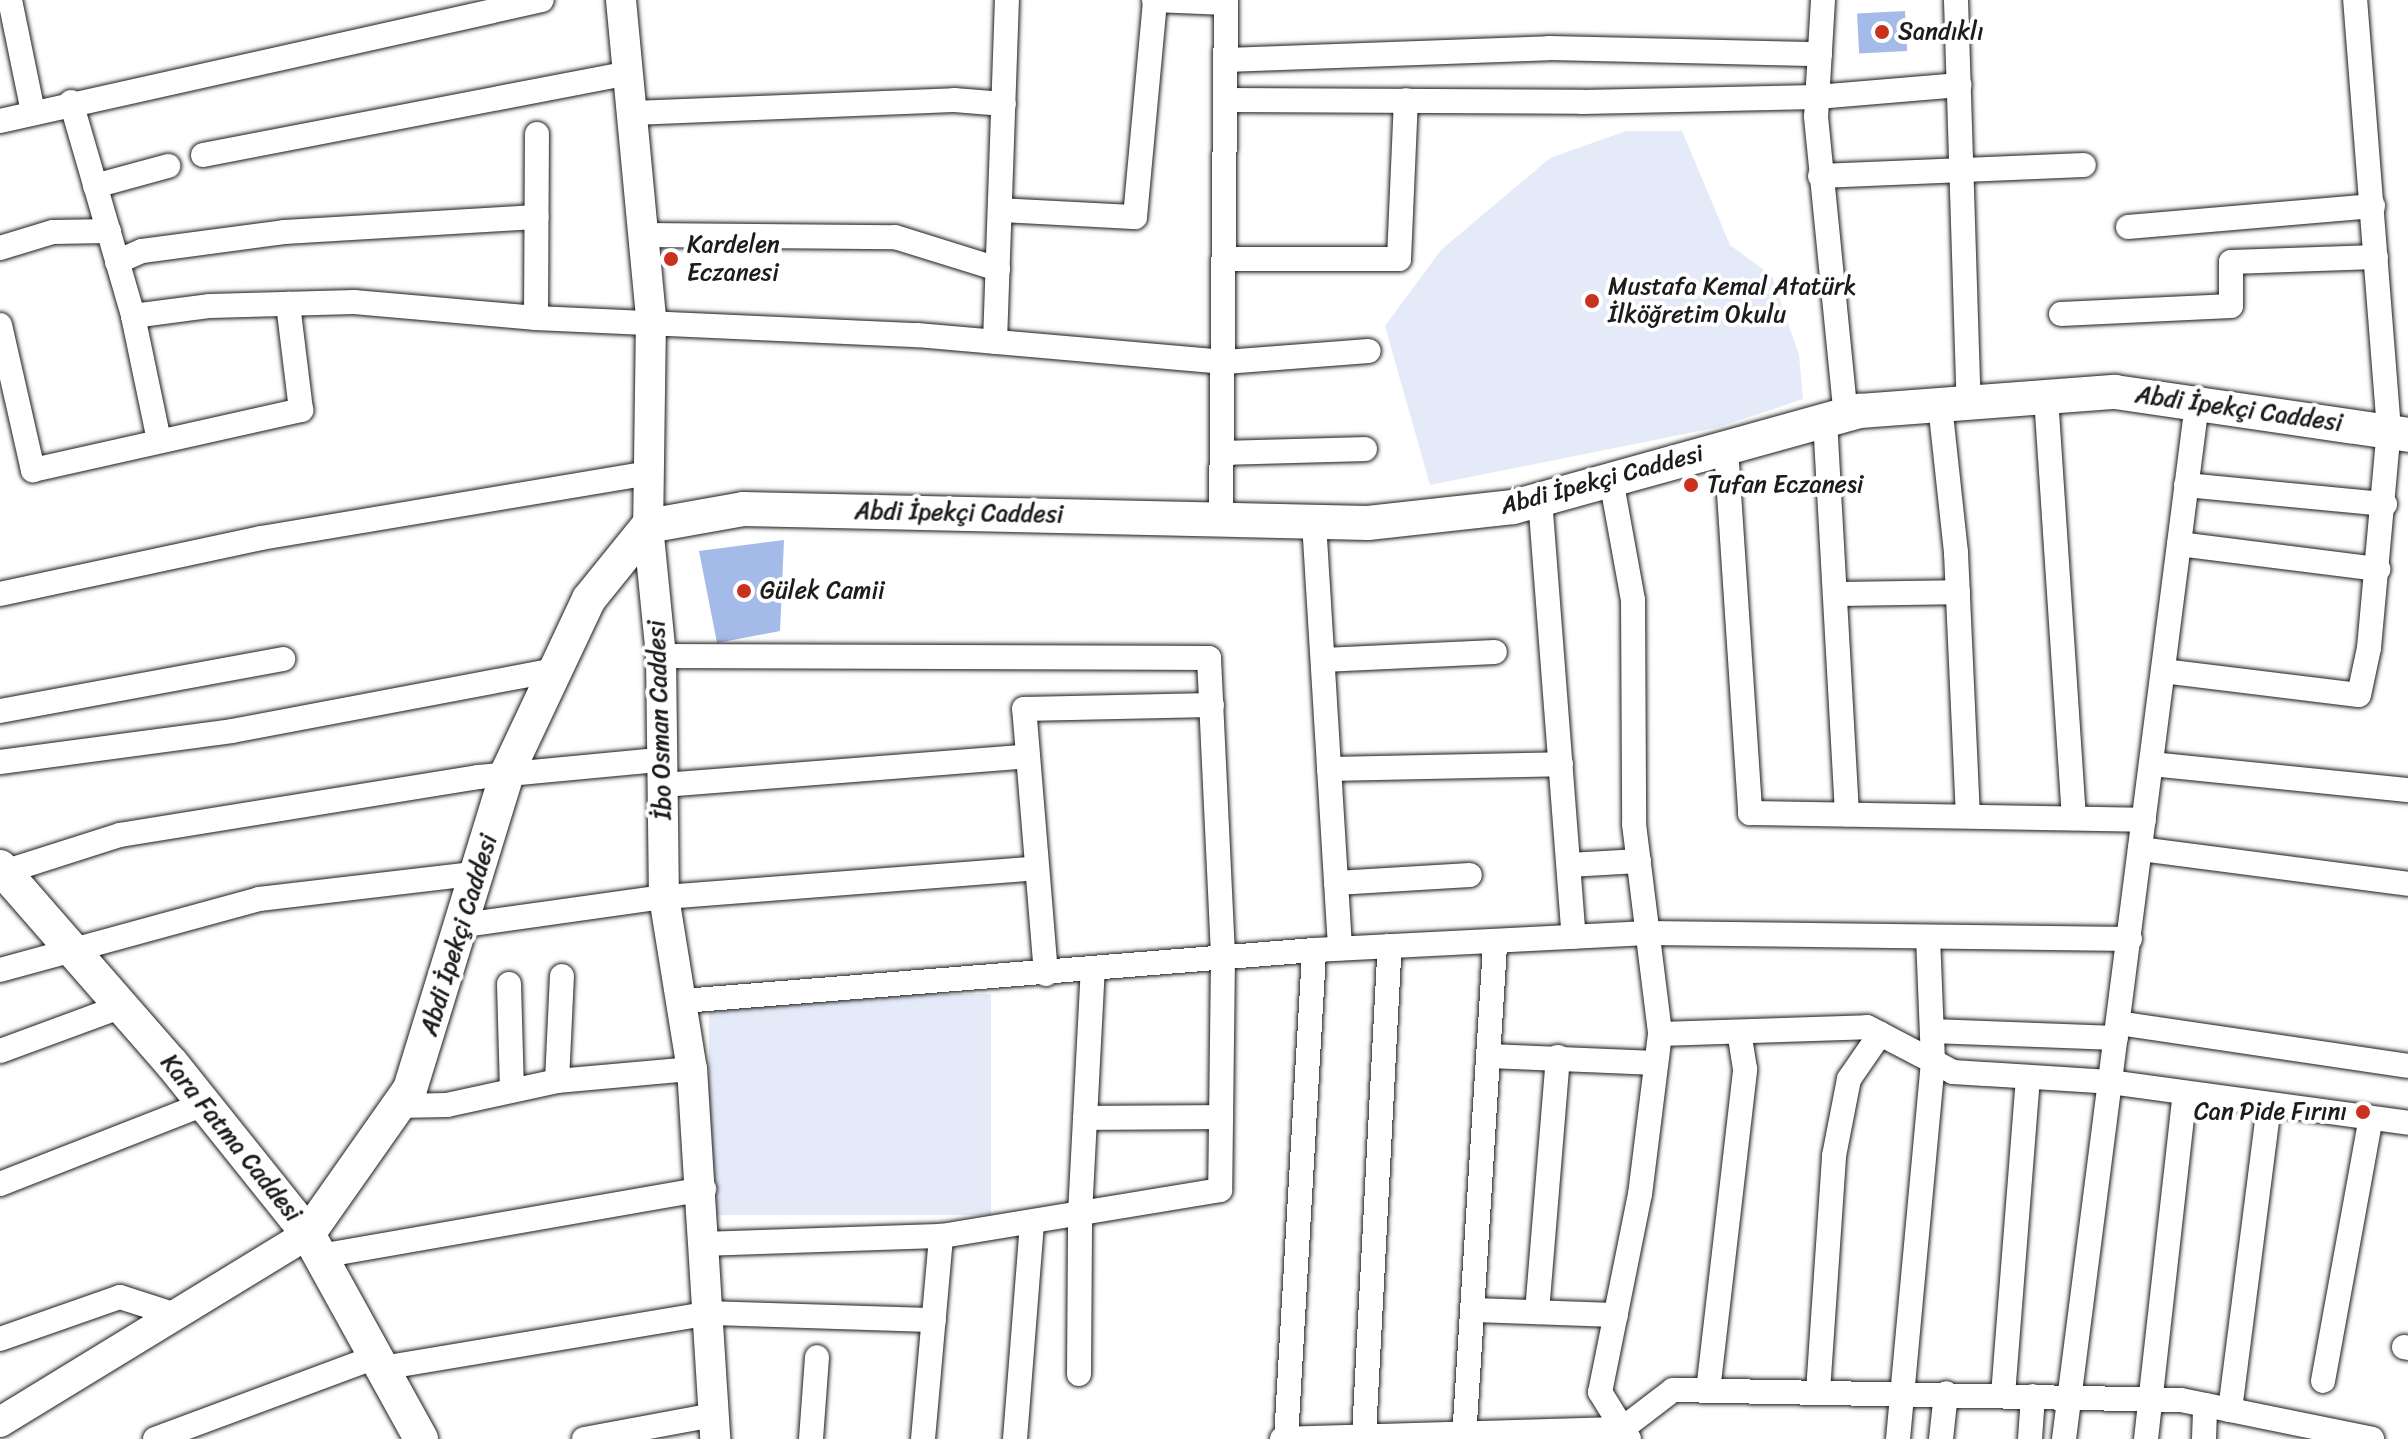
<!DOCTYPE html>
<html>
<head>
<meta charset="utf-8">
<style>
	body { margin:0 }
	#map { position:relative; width:2408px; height:1439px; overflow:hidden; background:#fff; font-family:Sriracha,sans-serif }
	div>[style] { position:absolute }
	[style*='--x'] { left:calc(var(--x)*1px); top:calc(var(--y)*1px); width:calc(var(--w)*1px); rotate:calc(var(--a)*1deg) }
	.built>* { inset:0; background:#e4eaf8; transform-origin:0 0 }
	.building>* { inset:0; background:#a4bae8; transform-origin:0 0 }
	.roads { filter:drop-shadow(0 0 2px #1c1c1c) drop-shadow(0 0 2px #1c1c1c) }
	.minor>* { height:24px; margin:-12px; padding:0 12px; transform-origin:12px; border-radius:12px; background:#fff }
	.tertiary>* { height:30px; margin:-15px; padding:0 15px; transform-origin:15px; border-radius:15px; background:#fff }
	.secondary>* { height:34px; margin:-17px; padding:0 17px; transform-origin:17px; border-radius:17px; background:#fff }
	.dots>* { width:22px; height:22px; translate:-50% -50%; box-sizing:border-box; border:4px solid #fff; border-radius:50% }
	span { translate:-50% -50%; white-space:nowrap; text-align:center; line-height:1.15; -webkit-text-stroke:8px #fff; paint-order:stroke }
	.poi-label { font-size:24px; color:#1c1c1c }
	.left { translate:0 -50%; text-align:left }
	.right { translate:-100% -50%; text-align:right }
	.street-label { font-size:24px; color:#1c1c1c }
</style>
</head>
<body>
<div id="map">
	<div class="built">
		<i style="clip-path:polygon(1626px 131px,1682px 131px,1730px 245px,1772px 276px,1799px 355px,1803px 399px,1719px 427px,1430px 485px,1385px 326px,1441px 250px,1550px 158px)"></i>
		<i style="left:991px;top:994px;width:221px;height:282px;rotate:90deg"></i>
	</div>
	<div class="building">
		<i style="left:1905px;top:11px;width:40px;height:48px;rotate:87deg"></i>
		<i style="clip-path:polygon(784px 540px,780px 631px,717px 643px,699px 551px)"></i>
	</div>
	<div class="roads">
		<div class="minor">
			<i style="--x:10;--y:0;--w:114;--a:78.4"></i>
			<i style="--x:1154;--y:0;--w:72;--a:2.4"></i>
			<i style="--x:1823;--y:0;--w:117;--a:93.4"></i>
			<i style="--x:1816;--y:117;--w:300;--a:84.3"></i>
			<i style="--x:1956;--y:0;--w:403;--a:88.2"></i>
			<i style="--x:1226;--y:60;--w:323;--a:-2.1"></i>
			<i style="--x:1549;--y:48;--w:271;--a:1.3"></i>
			<i style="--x:1227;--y:100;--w:355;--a:0.3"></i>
			<i style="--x:1582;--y:102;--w:235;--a:-1.2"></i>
			<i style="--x:1817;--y:97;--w:143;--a:-4.8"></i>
			<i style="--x:71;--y:102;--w:223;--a:73.8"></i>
			<i style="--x:133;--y:316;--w:127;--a:78.2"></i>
			<i style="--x:633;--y:113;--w:321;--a:-2.3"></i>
			<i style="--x:954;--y:100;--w:50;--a:4.6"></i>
			<i style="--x:0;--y:121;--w:555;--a:-12.58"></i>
			<i style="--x:203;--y:155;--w:434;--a:-10.9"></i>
			<i style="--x:1820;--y:176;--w:264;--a:-2.4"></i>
			<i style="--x:95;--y:186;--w:76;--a:-15.3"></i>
			<i style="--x:1000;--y:210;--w:135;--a:3"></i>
			<i style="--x:1135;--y:217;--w:218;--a:-84.7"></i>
			<i style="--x:2128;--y:227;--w:246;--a:-4.9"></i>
			<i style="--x:645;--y:235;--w:250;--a:0.5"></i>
			<i style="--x:895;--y:237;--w:108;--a:17.3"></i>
			<i style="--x:0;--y:248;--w:55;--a:-16.8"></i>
			<i style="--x:53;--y:232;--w:56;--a:-1"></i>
			<i style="--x:1227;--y:259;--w:172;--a:0"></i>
			<i style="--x:1399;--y:259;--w:159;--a:-87.5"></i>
			<i style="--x:117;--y:262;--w:27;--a:-24"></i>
			<i style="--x:142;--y:251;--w:143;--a:-7.6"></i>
			<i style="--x:284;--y:232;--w:253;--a:-3.4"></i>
			<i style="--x:2061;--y:314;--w:170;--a:-2.7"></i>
			<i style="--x:2231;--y:306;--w:44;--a:-90"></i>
			<i style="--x:2231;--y:262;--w:145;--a:-2"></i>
			<i style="--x:133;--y:316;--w:78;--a:-7.4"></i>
			<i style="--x:210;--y:306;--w:144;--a:-1.6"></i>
			<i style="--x:354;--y:302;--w:183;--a:5"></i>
			<i style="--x:536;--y:318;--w:381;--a:2.6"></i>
			<i style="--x:917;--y:335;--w:309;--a:5"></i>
			<i style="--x:1225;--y:362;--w:144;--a:-4.4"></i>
			<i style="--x:536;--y:318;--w:184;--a:-89.7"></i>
			<i style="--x:0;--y:325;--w:149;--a:77.2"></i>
			<i style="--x:33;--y:470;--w:275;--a:-12.6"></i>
			<i style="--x:301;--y:410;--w:107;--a:-97"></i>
			<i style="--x:995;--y:342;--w:342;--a:-88"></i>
			<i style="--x:2046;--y:397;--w:422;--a:86.2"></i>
			<i style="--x:1940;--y:405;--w:149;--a:83.8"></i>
			<i style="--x:1956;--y:553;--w:263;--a:87.4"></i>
			<i style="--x:1825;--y:420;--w:395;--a:86.8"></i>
			<i style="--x:1726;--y:448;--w:366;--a:86.2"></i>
			<i style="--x:1750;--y:813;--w:394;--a:1"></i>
			<i style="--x:1223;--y:453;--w:142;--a:-1.6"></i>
			<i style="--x:1611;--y:479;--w:123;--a:79.7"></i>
			<i style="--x:1633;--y:600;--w:224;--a:89.7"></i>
			<i style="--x:1634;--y:824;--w:212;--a:82.9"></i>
			<i style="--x:1660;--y:1034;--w:161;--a:97.1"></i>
			<i style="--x:1640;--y:1194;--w:202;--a:101.4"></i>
			<i style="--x:1600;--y:1392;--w:55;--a:58.3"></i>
			<i style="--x:2186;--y:485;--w:200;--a:5.5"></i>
			<i style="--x:1540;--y:499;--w:439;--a:85.6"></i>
			<i style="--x:1221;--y:519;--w:519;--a:-89.45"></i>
			<i style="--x:1314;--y:522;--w:427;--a:86.5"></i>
			<i style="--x:2179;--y:544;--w:201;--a:7.2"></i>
			<i style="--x:0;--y:594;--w:267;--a:-12.1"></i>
			<i style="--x:261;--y:538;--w:393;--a:-9.5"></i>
			<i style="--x:1835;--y:594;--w:123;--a:-0.9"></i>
			<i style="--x:661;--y:656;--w:548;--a:0.21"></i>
			<i style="--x:1209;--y:658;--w:300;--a:87.3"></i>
			<i style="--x:1223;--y:958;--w:232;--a:90.7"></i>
			<i style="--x:1220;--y:1190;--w:283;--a:170.6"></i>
			<i style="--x:941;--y:1236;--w:235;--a:178.1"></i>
			<i style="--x:1323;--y:660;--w:172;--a:-2.7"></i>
			<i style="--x:2163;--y:671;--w:197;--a:7"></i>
			<i style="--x:2359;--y:695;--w:48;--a:-78"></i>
			<i style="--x:2369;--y:648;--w:219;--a:-84.8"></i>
			<i style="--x:2389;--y:430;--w:431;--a:-94.5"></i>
			<i style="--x:0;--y:711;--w:288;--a:-10.4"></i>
			<i style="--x:0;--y:762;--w:234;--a:-7.6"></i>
			<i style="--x:232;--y:731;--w:328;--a:-10.7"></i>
			<i style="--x:2151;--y:764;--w:258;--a:5.8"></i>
			<i style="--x:1329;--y:769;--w:232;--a:-1.2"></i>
			<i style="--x:663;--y:785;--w:366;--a:-4.5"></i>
			<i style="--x:2140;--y:849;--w:270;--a:7.4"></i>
			<i style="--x:1569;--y:865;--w:70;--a:-3.3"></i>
			<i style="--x:4;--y:872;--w:122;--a:-17.7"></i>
			<i style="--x:120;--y:835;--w:363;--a:-9.2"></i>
			<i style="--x:478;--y:777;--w:182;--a:-5.4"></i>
			<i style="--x:1336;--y:883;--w:134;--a:-3.4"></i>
			<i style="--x:464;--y:925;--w:202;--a:-8"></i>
			<i style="--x:664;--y:897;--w:374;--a:-4.4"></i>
			<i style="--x:0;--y:970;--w:269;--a:-15.3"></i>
			<i style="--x:259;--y:899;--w:224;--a:-6.7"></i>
			<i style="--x:1046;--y:974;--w:266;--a:-94.7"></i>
			<i style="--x:1024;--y:709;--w:188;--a:-1.2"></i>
			<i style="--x:509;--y:984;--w:106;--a:88.4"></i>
			<i style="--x:683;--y:1001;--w:633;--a:-4.62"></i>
			<i style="--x:1314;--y:950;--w:334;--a:-2.9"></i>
			<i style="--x:1648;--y:933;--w:482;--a:0.7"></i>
			<i style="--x:2118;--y:1023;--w:293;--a:8.4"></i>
			<i style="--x:1932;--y:1031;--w:184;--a:2.2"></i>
			<i style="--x:1660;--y:1034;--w:207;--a:-1.9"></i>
			<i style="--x:1867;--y:1027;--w:97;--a:27.6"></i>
			<i style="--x:1953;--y:1072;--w:157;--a:3.6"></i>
			<i style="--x:2110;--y:1082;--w:301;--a:7.8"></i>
			<i style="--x:0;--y:1051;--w:130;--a:-20.2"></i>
			<i style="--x:1489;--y:1056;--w:167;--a:2.4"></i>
			<i style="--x:557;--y:1081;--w:105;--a:-87.3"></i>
			<i style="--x:398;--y:1106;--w:49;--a:-1.2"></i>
			<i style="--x:447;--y:1105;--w:113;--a:-12.3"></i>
			<i style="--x:557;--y:1081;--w:136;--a:-5.1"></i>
			<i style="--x:1085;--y:1118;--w:136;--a:-0.4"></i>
			<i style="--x:0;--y:1184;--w:219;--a:-21.4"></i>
			<i style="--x:320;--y:1256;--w:390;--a:-9.9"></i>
			<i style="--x:1473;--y:1310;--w:143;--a:2"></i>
			<i style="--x:1537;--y:1312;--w:256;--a:-85.3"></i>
			<i style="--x:0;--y:1339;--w:127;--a:-19.3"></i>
			<i style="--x:120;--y:1297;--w:56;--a:17.8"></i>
			<i style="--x:2404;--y:1347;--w:4;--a:14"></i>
			<i style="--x:382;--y:1368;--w:332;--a:-9.5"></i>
			<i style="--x:709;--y:1313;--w:225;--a:1.8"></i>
			<i style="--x:1079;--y:1374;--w:160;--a:-89.6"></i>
			<i style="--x:1080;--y:1214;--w:245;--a:-87"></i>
			<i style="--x:2323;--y:1381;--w:267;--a:-79.7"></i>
			<i style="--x:1708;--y:1391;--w:324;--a:-83.4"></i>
			<i style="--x:1745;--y:1069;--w:37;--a:-99"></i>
			<i style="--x:1818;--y:1392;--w:237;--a:-86.1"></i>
			<i style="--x:1834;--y:1156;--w:78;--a:-79"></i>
			<i style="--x:1849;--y:1079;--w:55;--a:-55.4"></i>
			<i style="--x:2003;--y:1395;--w:319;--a:-85.5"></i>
			<i style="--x:2230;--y:1410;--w:308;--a:-82.7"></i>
			<i style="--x:1364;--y:1435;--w:490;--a:-87"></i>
			<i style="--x:155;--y:1439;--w:236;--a:-20.4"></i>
			<i style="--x:584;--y:1439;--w:132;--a:-10.5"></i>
			<i style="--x:811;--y:1439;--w:82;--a:-85.8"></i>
			<i style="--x:923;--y:1439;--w:204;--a:-84.9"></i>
			<i style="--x:1015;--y:1439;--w:218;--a:-85.5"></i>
			<i style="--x:1282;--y:1439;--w:340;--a:-1.7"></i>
			<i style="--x:1622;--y:1429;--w:64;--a:-37.4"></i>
			<i style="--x:1673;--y:1390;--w:508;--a:1.13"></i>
			<i style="--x:2181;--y:1400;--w:195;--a:11.5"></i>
			<i style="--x:1286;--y:1439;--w:490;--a:-86.7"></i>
			<i style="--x:1464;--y:1439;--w:499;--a:-86.4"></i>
			<i style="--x:1898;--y:1439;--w:380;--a:-84.7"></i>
			<i style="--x:1933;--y:1061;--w:124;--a:-92.3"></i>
			<i style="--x:1941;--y:1439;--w:46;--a:-83.8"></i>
			<i style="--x:2030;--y:1439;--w:43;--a:-86"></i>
			<i style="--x:2064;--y:1439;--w:1045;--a:-82.68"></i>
			<i style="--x:2146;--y:1439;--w:348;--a:-83.6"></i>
			<i style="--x:2204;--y:1439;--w:34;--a:-88"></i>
		</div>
		<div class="tertiary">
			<i style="--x:621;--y:0;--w:320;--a:84.6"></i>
			<i style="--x:651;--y:319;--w:207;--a:90.8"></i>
			<i style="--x:648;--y:526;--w:131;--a:84.3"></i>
			<i style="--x:661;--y:656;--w:241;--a:89.3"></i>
			<i style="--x:664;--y:897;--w:174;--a:80.8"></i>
			<i style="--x:692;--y:1069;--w:371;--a:86.4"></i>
			<i style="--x:0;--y:1422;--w:361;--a:-31.4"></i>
		</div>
		<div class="secondary">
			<i style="--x:0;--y:867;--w:262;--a:48.9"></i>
			<i style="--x:172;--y:1064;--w:218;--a:51.3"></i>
			<i style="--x:308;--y:1234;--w:234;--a:61.1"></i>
			<i style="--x:308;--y:1234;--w:177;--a:-54.9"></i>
			<i style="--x:410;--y:1089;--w:331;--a:-72.9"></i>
			<i style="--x:507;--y:773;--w:192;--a:-64.8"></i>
			<i style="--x:589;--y:599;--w:94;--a:-51.1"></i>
			<i style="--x:648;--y:526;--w:97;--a:-10.1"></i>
			<i style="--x:743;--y:509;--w:625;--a:1.28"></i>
			<i style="--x:1368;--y:523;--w:146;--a:-6.3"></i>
			<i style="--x:1513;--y:507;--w:360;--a:-15.5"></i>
			<i style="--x:1860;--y:411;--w:256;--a:-4.3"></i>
			<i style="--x:2115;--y:392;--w:296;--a:8.3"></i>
		</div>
	</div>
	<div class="dots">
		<i style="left:1882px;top:32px;background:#c8321e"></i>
		<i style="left:671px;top:259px;background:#c8321e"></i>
		<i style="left:1592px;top:301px;background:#c8321e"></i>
		<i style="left:1691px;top:485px;background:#c8321e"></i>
		<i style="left:744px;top:591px;background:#c8321e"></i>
		<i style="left:2363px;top:1112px;background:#c8321e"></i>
	</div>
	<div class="poi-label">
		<span class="left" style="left:1898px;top:32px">Sandıklı</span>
		<span class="left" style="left:687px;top:259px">Kardelen<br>Eczanesi</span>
		<span class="left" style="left:1608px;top:301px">Mustafa Kemal Atatürk<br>İlköğretim Okulu</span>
		<span class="left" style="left:1707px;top:485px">Tufan Eczanesi</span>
		<span class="left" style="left:760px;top:591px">Gülek Camii</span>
		<span class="right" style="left:2347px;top:1112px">Can Pide Fırını</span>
	</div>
	<div class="street-label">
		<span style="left:2239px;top:409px;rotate:8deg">Abdi İpekçi Caddesi</span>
		<span style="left:1602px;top:480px;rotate:-15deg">Abdi İpekçi Caddesi</span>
		<span style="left:959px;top:513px;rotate:1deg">Abdi İpekçi Caddesi</span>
		<span style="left:660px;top:720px;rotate:-92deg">İbo Osman Caddesi</span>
		<span style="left:459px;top:935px;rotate:-73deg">Abdi İpekçi Caddesi</span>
		<span style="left:231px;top:1138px;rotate:51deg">Kara Fatma Caddesi</span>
	</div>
</div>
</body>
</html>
